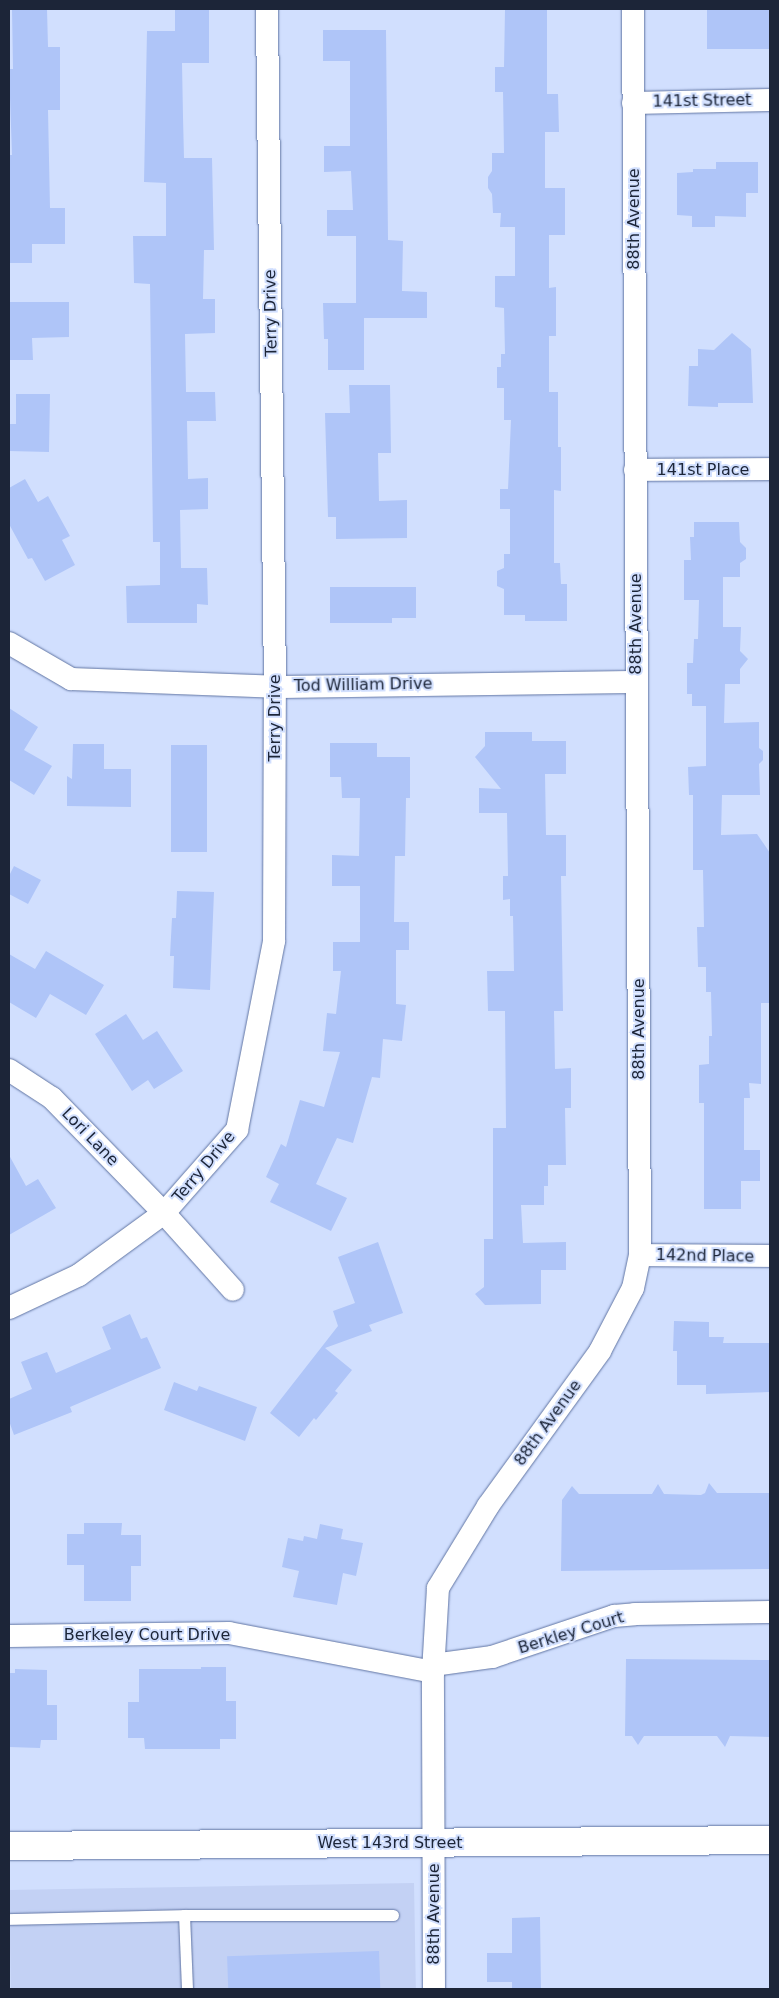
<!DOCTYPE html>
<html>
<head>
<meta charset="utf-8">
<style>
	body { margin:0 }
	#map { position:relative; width:779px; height:1998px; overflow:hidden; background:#d1dffe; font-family:"DejaVu Sans",sans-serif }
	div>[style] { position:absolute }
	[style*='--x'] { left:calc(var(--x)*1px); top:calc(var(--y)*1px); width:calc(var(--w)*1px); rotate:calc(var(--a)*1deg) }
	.built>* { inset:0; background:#c3d1f4; transform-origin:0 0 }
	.building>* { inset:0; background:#afc5f8; transform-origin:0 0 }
	.roads { filter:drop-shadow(0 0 1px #6175a3) drop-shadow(0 0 1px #6175a3) }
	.lane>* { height:11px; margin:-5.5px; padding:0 5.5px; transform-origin:5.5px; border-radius:5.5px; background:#fff }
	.street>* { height:22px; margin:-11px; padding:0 11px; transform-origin:11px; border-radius:11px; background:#fff }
	.secondary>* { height:28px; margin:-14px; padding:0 14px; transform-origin:14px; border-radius:14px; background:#fff }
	span { translate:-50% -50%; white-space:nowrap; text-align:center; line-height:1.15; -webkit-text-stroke:4px #d1dffe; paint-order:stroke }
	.street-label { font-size:16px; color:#1c2538 }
	.frame { position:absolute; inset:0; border:10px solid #1c2538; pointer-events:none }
</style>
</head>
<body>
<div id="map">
	<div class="built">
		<i style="left:414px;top:1883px;width:106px;height:405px;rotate:89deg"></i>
	</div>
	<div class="building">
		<i style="clip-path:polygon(12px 9px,47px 9px,48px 47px,60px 47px,60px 110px,48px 110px,50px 208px,65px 208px,65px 244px,32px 244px,32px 263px,9px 263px,9px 155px,12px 155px,9px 69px,13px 69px)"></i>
		<i style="clip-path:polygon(175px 9px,209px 9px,209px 63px,182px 63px,183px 117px,184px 158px,212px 158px,214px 250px,204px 250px,203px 299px,215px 299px,215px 333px,185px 334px,186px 392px,215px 392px,216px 421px,187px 421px,188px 479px,208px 478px,208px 509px,180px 510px,181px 568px,207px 568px,208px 605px,197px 604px,197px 623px,127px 623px,126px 586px,160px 585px,160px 542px,153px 542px,150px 284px,134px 283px,133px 236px,166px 236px,166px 183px,144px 182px,147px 31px,175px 31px)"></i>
		<i style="clip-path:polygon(505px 9px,547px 9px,547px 94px,558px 94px,559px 132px,545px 132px,545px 188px,565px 188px,565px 235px,549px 235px,549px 288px,556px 287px,556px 336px,549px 336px,549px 392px,558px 392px,558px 447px,561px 447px,561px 491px,554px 490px,554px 563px,560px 563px,561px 584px,567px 584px,567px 621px,525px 621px,525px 615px,504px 615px,504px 589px,497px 586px,497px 571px,504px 568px,504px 554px,510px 554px,510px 509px,500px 509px,500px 489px,508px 489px,511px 420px,504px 420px,504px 388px,497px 388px,497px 367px,501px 367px,501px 354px,505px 354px,504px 308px,495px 307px,495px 276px,515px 276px,515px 227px,500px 227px,501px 213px,493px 213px,492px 194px,488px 188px,488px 177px,492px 171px,492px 153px,504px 153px,503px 92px,495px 92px,495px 67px,504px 67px)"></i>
		<i style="left:707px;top:9px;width:63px;height:40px"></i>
		<i style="clip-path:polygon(323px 30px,386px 30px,388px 240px,403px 241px,402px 291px,427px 292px,427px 318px,364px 318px,364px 370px,328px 370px,328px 339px,324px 339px,323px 303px,356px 303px,356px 236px,327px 236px,327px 210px,353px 210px,351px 171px,324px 172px,324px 146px,350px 146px,350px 61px,323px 61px)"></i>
		<i style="clip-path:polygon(716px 162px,758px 162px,758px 193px,746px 193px,746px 217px,715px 216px,715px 227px,692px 227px,692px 216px,677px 215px,677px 173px,693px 172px,693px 169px,716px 169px)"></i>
		<i style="clip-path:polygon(9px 302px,69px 302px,69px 337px,32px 338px,33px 360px,9px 360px)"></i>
		<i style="clip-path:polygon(732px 333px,751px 349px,753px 403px,718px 403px,718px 407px,688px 406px,689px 366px,698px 366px,698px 349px,714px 350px)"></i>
		<i style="clip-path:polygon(349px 385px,390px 385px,391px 453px,378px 453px,379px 501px,407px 500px,407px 538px,336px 539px,336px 517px,328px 517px,325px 413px,350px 413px)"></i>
		<i style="clip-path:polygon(16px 394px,50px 394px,49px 452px,9px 451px,9px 424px,16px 424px)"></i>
		<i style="clip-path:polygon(25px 479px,38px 502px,48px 496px,70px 536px,62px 540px,75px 565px,45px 581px,32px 558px,28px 559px,9px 524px,9px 488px)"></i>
		<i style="clip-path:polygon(694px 522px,739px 522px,740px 542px,746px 548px,746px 559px,740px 563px,740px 577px,723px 577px,723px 627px,741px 627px,740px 651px,748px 659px,740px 669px,740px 684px,725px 684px,724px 723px,759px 722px,759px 748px,763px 751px,763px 760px,759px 764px,760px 795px,722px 795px,721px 835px,757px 834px,770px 853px,770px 1003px,761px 1003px,761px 1084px,749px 1083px,750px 1098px,744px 1098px,744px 1150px,760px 1150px,760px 1181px,741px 1181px,741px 1209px,704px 1209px,704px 1103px,699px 1103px,699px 1065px,709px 1064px,709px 1036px,712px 1036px,711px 992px,706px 992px,706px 967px,698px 967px,697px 927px,704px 927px,703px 870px,693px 870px,693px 795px,689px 795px,688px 767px,706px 766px,706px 706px,692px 706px,692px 694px,687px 694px,687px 663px,693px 663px,694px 639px,698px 639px,699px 600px,684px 600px,684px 560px,691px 560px,690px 537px,694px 537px)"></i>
		<i style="clip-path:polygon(330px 587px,416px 587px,416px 618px,392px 618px,392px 623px,330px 623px)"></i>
		<i style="clip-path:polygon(9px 708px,38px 727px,24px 750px,52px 766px,34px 795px,9px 780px)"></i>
		<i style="clip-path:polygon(485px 732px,532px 732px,532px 741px,566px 741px,566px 774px,545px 774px,546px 835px,566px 835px,566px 876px,561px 876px,563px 1011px,554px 1011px,555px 1069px,571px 1068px,571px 1108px,565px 1108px,566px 1165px,548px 1165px,548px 1186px,544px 1186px,544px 1205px,521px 1205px,523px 1243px,566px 1242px,566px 1270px,541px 1270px,541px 1304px,485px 1305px,475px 1294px,484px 1287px,484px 1239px,493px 1239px,493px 1128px,506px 1128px,505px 1011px,488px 1011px,487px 971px,514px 971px,513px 916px,510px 916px,510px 899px,503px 900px,503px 876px,508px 876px,507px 813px,479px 813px,479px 788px,501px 789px,475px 757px,485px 746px)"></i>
		<i style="clip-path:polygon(330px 743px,377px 743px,377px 757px,410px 757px,410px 798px,406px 798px,405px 856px,395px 856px,394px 922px,409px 922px,409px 950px,396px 950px,396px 1004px,406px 1005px,402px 1041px,383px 1039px,380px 1078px,372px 1077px,353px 1143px,337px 1138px,316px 1184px,347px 1198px,331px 1231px,270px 1202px,279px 1184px,266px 1177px,281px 1144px,286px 1147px,300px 1100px,324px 1107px,340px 1052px,323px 1051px,327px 1013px,336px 1014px,341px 971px,333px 971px,333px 942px,360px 942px,360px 886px,332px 886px,332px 855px,359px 856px,360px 798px,342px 798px,341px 777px,330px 777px)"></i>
		<i style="clip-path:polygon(73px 744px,104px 744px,104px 769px,131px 769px,131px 807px,67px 806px,67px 776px,72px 779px)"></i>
		<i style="left:171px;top:745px;width:36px;height:107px"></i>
		<i style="clip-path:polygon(14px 866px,41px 880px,28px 904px,9px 894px,9px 876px)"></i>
		<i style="clip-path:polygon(177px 891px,214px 892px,210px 990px,173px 988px,174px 956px,170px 956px,172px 918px,176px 918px)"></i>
		<i style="clip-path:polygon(46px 951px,104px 985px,86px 1015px,50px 994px,36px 1018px,9px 1002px,9px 954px,35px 969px)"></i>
		<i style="clip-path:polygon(126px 1014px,143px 1040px,157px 1031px,183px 1071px,154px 1089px,148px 1080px,132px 1091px,95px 1034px)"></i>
		<i style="clip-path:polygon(9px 1155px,26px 1186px,38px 1179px,56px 1208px,9px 1235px)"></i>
		<i style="clip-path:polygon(378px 1242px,403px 1313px,369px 1325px,372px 1331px,325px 1348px,352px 1370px,335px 1391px,338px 1393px,316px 1420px,314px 1418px,299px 1437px,270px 1413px,338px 1326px,333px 1311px,355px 1303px,338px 1257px)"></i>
		<i style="clip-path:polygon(130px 1314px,141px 1339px,147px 1337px,161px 1368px,70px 1407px,72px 1412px,14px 1435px,9px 1421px,9px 1399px,32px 1389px,21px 1362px,47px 1352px,56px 1373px,111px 1349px,102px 1327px)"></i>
		<i style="clip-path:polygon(674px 1321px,709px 1322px,709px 1337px,724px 1337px,723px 1343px,770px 1343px,770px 1392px,706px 1394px,706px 1385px,677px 1385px,677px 1351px,673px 1351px)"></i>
		<i style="clip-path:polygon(174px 1382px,197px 1391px,199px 1386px,257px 1407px,245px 1441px,164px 1410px)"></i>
		<i style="clip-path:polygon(709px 1483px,717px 1493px,770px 1493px,770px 1569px,561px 1571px,562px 1500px,572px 1486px,579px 1494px,652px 1494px,658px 1484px,664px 1494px,701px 1495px,705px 1493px)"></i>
		<i style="clip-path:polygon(84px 1523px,122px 1523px,121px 1535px,141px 1535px,141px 1566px,131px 1566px,131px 1601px,84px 1601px,84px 1565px,67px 1565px,67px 1534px,84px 1534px)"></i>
		<i style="clip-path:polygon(320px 1524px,343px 1529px,341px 1539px,363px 1543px,356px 1576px,343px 1573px,337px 1605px,293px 1597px,299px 1571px,282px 1567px,288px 1538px,303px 1541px,304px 1536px,317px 1539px)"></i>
		<i style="clip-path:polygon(626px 1659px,770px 1660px,770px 1737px,730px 1736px,725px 1747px,717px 1736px,644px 1736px,638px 1745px,632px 1736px,625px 1736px)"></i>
		<i style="clip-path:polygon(201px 1667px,226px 1667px,226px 1701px,236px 1701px,236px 1739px,220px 1739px,220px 1749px,145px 1749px,144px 1738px,128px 1738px,128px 1702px,139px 1702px,139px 1669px,201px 1669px)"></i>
		<i style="clip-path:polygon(15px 1669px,47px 1670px,47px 1705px,57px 1705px,57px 1740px,41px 1740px,40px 1748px,9px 1747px,9px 1673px,15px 1673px)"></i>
		<i style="clip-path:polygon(540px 1917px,541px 1989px,512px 1989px,512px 1982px,487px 1982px,487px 1953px,512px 1953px,512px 1918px)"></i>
		<i style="left:379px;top:1951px;width:38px;height:152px;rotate:88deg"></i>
	</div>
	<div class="roads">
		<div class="lane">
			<i style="--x:9;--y:1919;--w:175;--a:-1.3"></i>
			<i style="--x:187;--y:1989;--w:74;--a:-92.3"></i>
			<i style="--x:184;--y:1915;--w:209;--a:0"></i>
		</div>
		<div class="street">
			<i style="--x:633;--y:103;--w:137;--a:-1.3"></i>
			<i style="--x:635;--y:470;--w:135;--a:-0.4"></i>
			<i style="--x:9;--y:643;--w:72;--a:30.1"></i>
			<i style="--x:71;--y:679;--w:204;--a:2.2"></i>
			<i style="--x:275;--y:687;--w:362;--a:-0.8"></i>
			<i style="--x:9;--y:1070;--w:51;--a:33.1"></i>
			<i style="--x:52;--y:1098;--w:161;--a:45.8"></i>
			<i style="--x:164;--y:1213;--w:103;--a:48.1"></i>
			<i style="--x:640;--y:1255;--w:130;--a:0.4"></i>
			<i style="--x:9;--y:1308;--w:77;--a:-25.2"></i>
			<i style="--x:79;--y:1275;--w:105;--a:-36.1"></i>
			<i style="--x:164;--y:1213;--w:111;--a:-48.7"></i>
			<i style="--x:237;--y:1130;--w:193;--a:-78.9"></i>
			<i style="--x:274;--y:941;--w:254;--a:-89.8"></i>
			<i style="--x:275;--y:687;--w:678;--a:-90.68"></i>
			<i style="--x:9;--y:1636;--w:220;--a:-0.8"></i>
			<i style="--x:229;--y:1633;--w:208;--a:10.8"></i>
			<i style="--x:433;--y:1665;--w:60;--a:-7.7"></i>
			<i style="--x:492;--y:1657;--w:129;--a:-18.6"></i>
			<i style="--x:614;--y:1616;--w:21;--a:-5"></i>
			<i style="--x:635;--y:1614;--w:135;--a:-0.8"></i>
			<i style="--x:434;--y:1989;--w:317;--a:-90.2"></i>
			<i style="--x:433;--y:1672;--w:84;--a:-86.6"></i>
			<i style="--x:438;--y:1588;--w:96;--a:-58.6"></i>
			<i style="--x:488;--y:1506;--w:191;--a:-54.1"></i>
			<i style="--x:600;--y:1351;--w:71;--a:-62.4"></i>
			<i style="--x:633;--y:1288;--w:34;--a:-78"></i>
			<i style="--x:640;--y:1255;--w:1246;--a:-90.32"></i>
		</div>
		<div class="secondary">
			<i style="--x:9;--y:1846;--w:761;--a:-0.45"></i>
		</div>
	</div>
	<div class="street-label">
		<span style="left:702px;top:101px;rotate:-1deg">141st Street</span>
		<span style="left:634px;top:219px;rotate:-90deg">88th Avenue</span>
		<span style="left:271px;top:313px;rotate:-91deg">Terry Drive</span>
		<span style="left:703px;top:470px">141st Place</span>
		<span style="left:636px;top:624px;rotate:-90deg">88th Avenue</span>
		<span style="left:363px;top:685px;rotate:-1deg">Tod William Drive</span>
		<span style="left:275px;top:718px;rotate:-90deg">Terry Drive</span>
		<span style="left:639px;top:1029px;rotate:-90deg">88th Avenue</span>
		<span style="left:90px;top:1137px;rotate:46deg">Lori Lane</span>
		<span style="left:204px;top:1167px;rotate:-50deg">Terry Drive</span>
		<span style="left:705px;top:1256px;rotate:1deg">142nd Place</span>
		<span style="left:548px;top:1423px;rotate:-54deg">88th Avenue</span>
		<span style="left:571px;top:1633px;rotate:-17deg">Berkley Court</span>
		<span style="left:147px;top:1635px">Berkeley Court Drive</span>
		<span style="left:390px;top:1843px">West 143rd Street</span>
		<span style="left:434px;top:1914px;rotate:-90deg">88th Avenue</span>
	</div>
	<div class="frame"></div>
</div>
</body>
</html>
